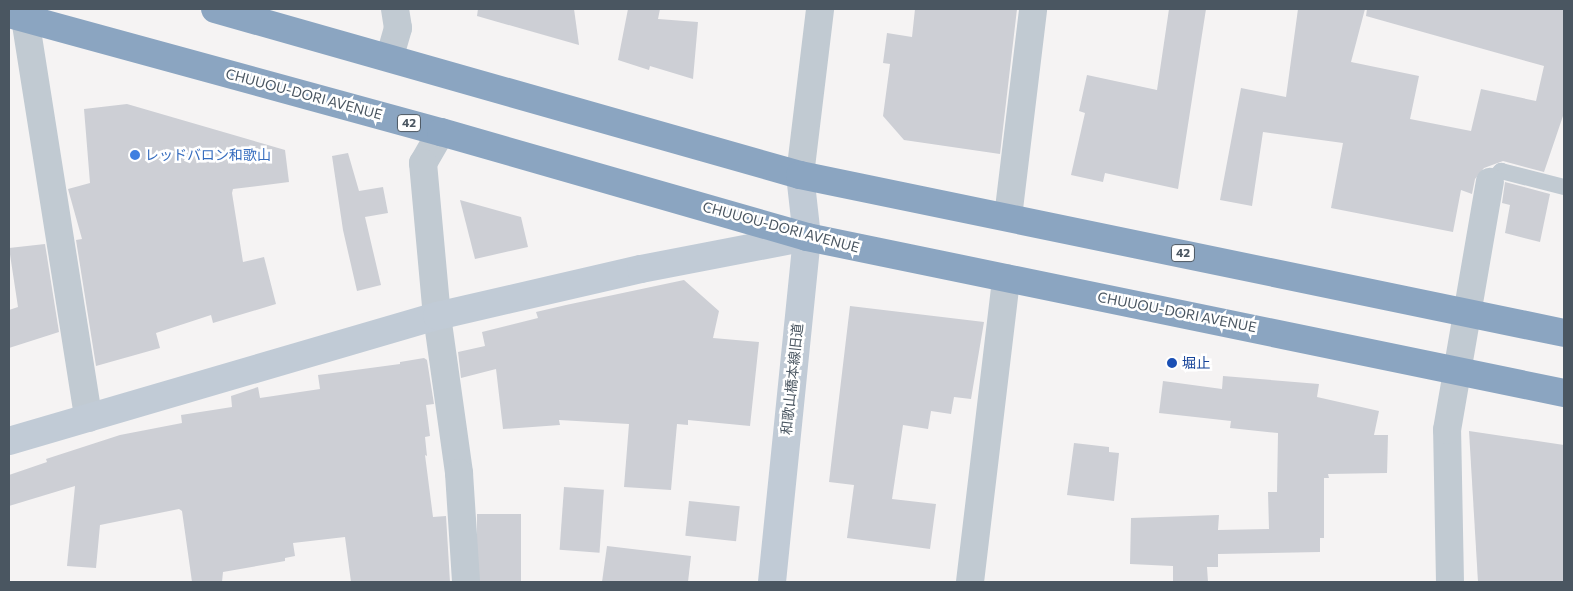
<!DOCTYPE html>
<html>
<head>
<meta charset="utf-8">
<style>
	body { margin:0 }
	#map { position:relative; width:1573px; height:591px; overflow:hidden; background:#f5f3f3; font-family:Commissioner,"Noto Sans JP",sans-serif }
	div>[style] { position:absolute }
	[style*='--x'] { left:calc(var(--x)*1px); top:calc(var(--y)*1px); width:calc(var(--w)*1px); rotate:calc(var(--a)*1deg) }
	.building>* { inset:0; background:#cdcfd5; transform-origin:0 0 }
	.lane>* { height:16px; margin:-8px; padding:0 8px; transform-origin:8px; border-radius:8px; background:#c1cad2 }
	.street>* { height:28px; margin:-14px; padding:0 14px; transform-origin:14px; border-radius:14px; background:#c1cad2 }
	.secondary>* { height:28px; margin:-14px; padding:0 14px; transform-origin:14px; border-radius:14px; background:#c1cbd6 }
	.highway>* { height:28px; margin:-14px; padding:0 14px; transform-origin:14px; border-radius:14px; background:#8ba5c1 }
	.dots>* { width:14px; height:14px; translate:-50% -50%; box-sizing:border-box; border:2px solid #fff; border-radius:50% }
	span { translate:-50% -50%; white-space:nowrap; text-align:center; line-height:1.15; -webkit-text-stroke:5px #fff; paint-order:stroke }
	.shield-label span { padding:1px 4px; background:#fff; border:1px solid; border-radius:4px; -webkit-text-stroke-width:0 }
	.shield-label { font-size:12px; color:#4a5661; font-weight:700 }
	.street-label { font-size:14px; color:#4a5661 }
	.shop-label { font-size:14px; color:#366cbe }
	.left { translate:0 -50%; text-align:left }
	.transit-label { font-size:14px; color:#164399 }
	.frame { position:absolute; inset:0; border:10px solid #4a5661; pointer-events:none }
</style>
</head>
<body>
<div id="map">
	<div class="building">
		<i style="clip-path:polygon(478px 9px,574px 9px,579px 45px,477px 16px)"></i>
		<i style="clip-path:polygon(628px 9px,660px 9px,658px 19px,698px 22px,693px 79px,650px 66px,649px 70px,618px 60px)"></i>
		<i style="clip-path:polygon(915px 9px,1017px 9px,1000px 154px,904px 140px,883px 116px,890px 64px,883px 63px,887px 33px,912px 37px)"></i>
		<i style="clip-path:polygon(1169px 9px,1206px 9px,1178px 189px,1105px 173px,1103px 182px,1071px 175px,1085px 113px,1079px 111px,1087px 75px,1157px 90px)"></i>
		<i style="clip-path:polygon(1298px 9px,1365px 9px,1351px 62px,1419px 76px,1410px 119px,1471px 131px,1481px 89px,1536px 101px,1544px 66px,1366px 16px,1367px 9px,1564px 9px,1564px 113px,1544px 172px,1503px 161px,1484px 168px,1475px 179px,1472px 194px,1461px 190px,1453px 232px,1331px 208px,1343px 143px,1263px 132px,1252px 206px,1220px 200px,1241px 88px,1286px 97px)"></i>
		<i style="clip-path:polygon(127px 104px,285px 150px,289px 182px,233px 189px,232px 193px,243px 262px,264px 257px,276px 304px,213px 323px,211px 315px,156px 333px,160px 348px,96px 366px,76px 240px,82px 239px,68px 189px,90px 183px,84px 109px)"></i>
		<i style="clip-path:polygon(348px 153px,359px 191px,383px 187px,388px 213px,365px 217px,381px 285px,357px 291px,343px 230px,332px 156px)"></i>
		<i style="clip-path:polygon(1505px 182px,1550px 194px,1540px 242px,1505px 233px,1510px 205px,1502px 203px)"></i>
		<i style="clip-path:polygon(460px 200px,521px 217px,528px 247px,475px 259px)"></i>
		<i style="clip-path:polygon(45px 244px,59px 332px,9px 348px,9px 310px,18px 307px,9px 248px)"></i>
		<i style="clip-path:polygon(684px 280px,719px 311px,713px 338px,759px 342px,750px 426px,688px 420px,688px 425px,677px 424px,671px 490px,624px 487px,629px 424px,559px 420px,560px 425px,503px 429px,496px 369px,461px 378px,458px 352px,485px 346px,482px 332px,538px 318px,536px 312px,566px 305px)"></i>
		<i style="clip-path:polygon(850px 306px,984px 322px,971px 399px,954px 397px,951px 414px,931px 411px,928px 429px,903px 425px,892px 499px,936px 504px,930px 549px,847px 538px,854px 485px,829px 482px)"></i>
		<i style="clip-path:polygon(424px 358px,427px 360px,434px 404px,426px 405px,430px 436px,425px 437px,427px 456px,425px 455px,433px 517px,446px 516px,450px 582px,351px 582px,345px 537px,293px 543px,295px 556px,285px 558px,285px 561px,223px 572px,222px 582px,192px 582px,182px 511px,179px 509px,100px 525px,96px 568px,67px 566px,75px 486px,9px 506px,9px 475px,47px 462px,46px 459px,120px 435px,182px 423px,181px 415px,232px 407px,231px 396px,258px 387px,260px 398px,320px 389px,318px 375px,400px 364px,400px 362px)"></i>
		<i style="clip-path:polygon(1223px 376px,1319px 384px,1317px 397px,1379px 411px,1374px 435px,1388px 435px,1387px 473px,1328px 474px,1329px 478px,1324px 478px,1324px 538px,1320px 538px,1320px 552px,1218px 554px,1218px 567px,1207px 567px,1208px 582px,1173px 582px,1173px 566px,1130px 564px,1131px 518px,1219px 515px,1218px 530px,1269px 529px,1268px 492px,1277px 492px,1278px 433px,1230px 428px,1231px 421px,1159px 413px,1163px 381px,1222px 389px)"></i>
		<i style="clip-path:polygon(1469px 431px,1564px 445px,1564px 582px,1478px 582px)"></i>
		<i style="clip-path:polygon(1074px 443px,1109px 447px,1109px 452px,1119px 453px,1114px 501px,1067px 495px)"></i>
		<i style="left:564px;top:487px;width:40px;height:63px;rotate:4deg"></i>
		<i style="left:689px;top:501px;width:51px;height:35px;rotate:6deg"></i>
		<i style="left:521px;top:514px;width:68px;height:44px;rotate:90deg"></i>
		<i style="clip-path:polygon(607px 546px,691px 556px,688px 582px,602px 582px)"></i>
	</div>
	<div class="lane">
		<i style="--x:1490;--y:182;--w:16;--a:-45"></i>
		<i style="--x:1501;--y:171;--w:65;--a:14.3"></i>
	</div>
	<div class="street">
		<i style="--x:25;--y:18;--w:405;--a:81"></i>
		<i style="--x:390;--y:56;--w:29;--a:-74"></i>
		<i style="--x:398;--y:28;--w:19;--a:-99"></i>
		<i style="--x:441;--y:132;--w:36;--a:120"></i>
		<i style="--x:423;--y:163;--w:154;--a:84.8"></i>
		<i style="--x:437;--y:316;--w:159;--a:82"></i>
		<i style="--x:459;--y:473;--w:109;--a:86.3"></i>
		<i style="--x:800;--y:175;--w:167;--a:-83.1"></i>
		<i style="--x:1008;--y:217;--w:209;--a:-83.1"></i>
		<i style="--x:970;--y:582;--w:306;--a:-83.2"></i>
		<i style="--x:1450;--y:582;--w:152;--a:-91.1"></i>
		<i style="--x:1447;--y:430;--w:252;--a:-80.2"></i>
	</div>
	<div class="secondary">
		<i style="--x:9;--y:441;--w:446;--a:-16.3"></i>
		<i style="--x:437;--y:316;--w:209;--a:-13"></i>
		<i style="--x:641;--y:269;--w:169;--a:-10.9"></i>
		<i style="--x:772;--y:582;--w:347;--a:-84.2"></i>
		<i style="--x:807;--y:237;--w:62;--a:-96.4"></i>
	</div>
	<div class="highway">
		<i style="--x:215;--y:9;--w:608;--a:15.84"></i>
		<i style="--x:800;--y:175;--w:780;--a:11.68"></i>
		<i style="--x:9;--y:14;--w:448;--a:15.3"></i>
		<i style="--x:441;--y:132;--w:381;--a:16"></i>
		<i style="--x:807;--y:237;--w:773;--a:11.64"></i>
	</div>
	<div class="dots">
		<i style="left:135px;top:155px;background:#3f7fe0"></i>
		<i style="left:1172px;top:363px;background:#1a4fb4"></i>
	</div>
	<div class="shield-label">
		<span style="left:409px;top:123px">42</span>
		<span style="left:1183px;top:253px">42</span>
	</div>
	<div class="street-label">
		<span style="left:304px;top:94px;rotate:15deg">CHUUOU-DORI AVENUE</span>
		<span style="left:781px;top:227px;rotate:15deg">CHUUOU-DORI AVENUE</span>
		<span style="left:1177px;top:312px;rotate:11deg">CHUUOU-DORI AVENUE</span>
		<span style="left:792px;top:379px;rotate:-84deg">和歌山橋本線旧道</span>
	</div>
	<div class="shop-label">
		<span class="left" style="left:145px;top:155px">レッドバロン和歌山</span>
	</div>
	<div class="transit-label">
		<span class="left" style="left:1182px;top:363px">堀止</span>
	</div>
	<div class="frame"></div>
</div>
</body>
</html>
